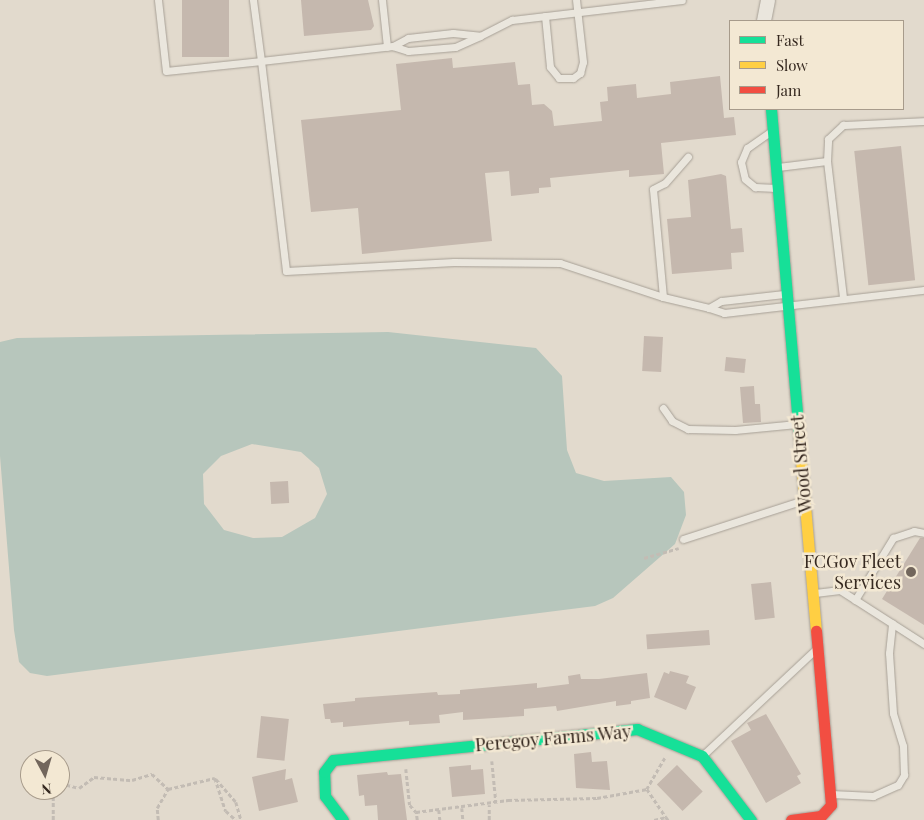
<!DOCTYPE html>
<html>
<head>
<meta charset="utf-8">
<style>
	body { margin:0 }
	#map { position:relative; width:924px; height:820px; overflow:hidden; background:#e2dacd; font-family:"Playfair Display",serif }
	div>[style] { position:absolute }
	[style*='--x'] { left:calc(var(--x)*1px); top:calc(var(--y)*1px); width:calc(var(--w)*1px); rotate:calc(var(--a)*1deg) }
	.water>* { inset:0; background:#b7c6bc }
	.building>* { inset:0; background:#c5b8ae; transform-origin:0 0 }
	.path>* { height:2.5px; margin-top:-1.25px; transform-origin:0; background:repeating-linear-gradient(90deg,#c3bcb4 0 4px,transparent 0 6.5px) }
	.roads { filter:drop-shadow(0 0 1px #a7a096) drop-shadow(0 0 1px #a7a096) }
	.lane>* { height:7px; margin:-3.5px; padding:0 3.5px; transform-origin:3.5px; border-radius:3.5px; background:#eae6dd }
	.street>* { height:14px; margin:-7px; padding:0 7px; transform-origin:7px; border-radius:7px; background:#eae6dd }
	.fast>* { height:11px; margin:-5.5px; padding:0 5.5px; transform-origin:5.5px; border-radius:5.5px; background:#16e098 }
	.slow>* { height:11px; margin:-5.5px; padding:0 5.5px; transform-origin:5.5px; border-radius:5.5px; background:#ffcf43 }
	.jam>* { height:11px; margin:-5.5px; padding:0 5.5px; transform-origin:5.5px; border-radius:5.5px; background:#f24e42 }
	.dots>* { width:14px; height:14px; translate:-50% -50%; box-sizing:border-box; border:2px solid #f3e8d3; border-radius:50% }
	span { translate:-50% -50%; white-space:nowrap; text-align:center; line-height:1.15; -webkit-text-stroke:5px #f3e8d3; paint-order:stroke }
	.street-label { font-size:18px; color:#35281f }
	.poi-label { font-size:18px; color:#35281f }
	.right { translate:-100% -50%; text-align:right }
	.legend { position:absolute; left:729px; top:20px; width:175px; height:90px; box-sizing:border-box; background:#f3e8d3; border:1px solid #a79b8b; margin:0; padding:6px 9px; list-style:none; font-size:15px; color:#35281f }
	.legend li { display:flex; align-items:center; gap:10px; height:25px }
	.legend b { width:25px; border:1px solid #a79b8b }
	.north { position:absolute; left:20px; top:750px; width:50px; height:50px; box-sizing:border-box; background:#f3e8d3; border:1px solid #a79b8b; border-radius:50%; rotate:174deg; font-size:14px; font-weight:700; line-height:20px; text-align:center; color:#35281f }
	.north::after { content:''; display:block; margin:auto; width:18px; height:22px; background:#72665c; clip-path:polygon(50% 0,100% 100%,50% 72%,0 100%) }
</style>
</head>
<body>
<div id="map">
	<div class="water">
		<i style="clip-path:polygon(evenodd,388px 332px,536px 348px,562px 376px,567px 450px,576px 473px,604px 481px,671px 477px,684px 492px,686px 515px,675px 544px,613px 598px,595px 606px,47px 676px,30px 673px,19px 662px,14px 630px,0 456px,0 342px,17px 338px,388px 332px,252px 444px,301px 452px,319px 468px,327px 494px,315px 518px,282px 537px,253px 538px,224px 530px,204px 504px,203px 474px,221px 456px,252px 444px)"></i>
	</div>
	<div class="building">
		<i style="left:182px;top:0;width:47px;height:57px"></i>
		<i style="clip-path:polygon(301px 0,368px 0,374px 26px,371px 30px,304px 36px)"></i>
		<i style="clip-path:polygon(452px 58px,453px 68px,515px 62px,518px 85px,530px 84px,532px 105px,544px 104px,552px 111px,554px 126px,602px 121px,600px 102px,608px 101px,607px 87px,636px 84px,637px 98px,671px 94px,670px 82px,720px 76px,724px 118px,734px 117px,736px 135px,661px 143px,664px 174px,629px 177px,629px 170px,550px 178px,551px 187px,539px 188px,539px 193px,511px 196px,509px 171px,485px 173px,492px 241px,362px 254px,358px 208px,311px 212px,301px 120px,401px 110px,396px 64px)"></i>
		<i style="left:901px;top:146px;width:135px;height:47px;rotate:84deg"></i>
		<i style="clip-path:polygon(721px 174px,726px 176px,731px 229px,742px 228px,744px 252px,731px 253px,732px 269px,672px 274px,667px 219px,691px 217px,688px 180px)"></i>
		<i style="left:644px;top:336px;width:19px;height:35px;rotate:3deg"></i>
		<i style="left:726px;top:357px;width:20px;height:14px;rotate:6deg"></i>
		<i style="clip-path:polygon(754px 386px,755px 404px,760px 404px,761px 422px,743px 423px,740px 387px)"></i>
		<i style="left:288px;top:481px;width:22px;height:18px;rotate:87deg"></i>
		<i style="clip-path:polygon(920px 538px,924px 538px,924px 625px,882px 599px)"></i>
		<i style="left:771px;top:582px;width:36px;height:20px;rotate:84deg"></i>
		<i style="left:709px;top:630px;width:15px;height:63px;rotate:86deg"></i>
		<i style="clip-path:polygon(670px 671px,689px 676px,686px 683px,696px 687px,686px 710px,654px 697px,664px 672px,669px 674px)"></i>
		<i style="clip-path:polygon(647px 673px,650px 698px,631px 701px,631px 704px,616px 706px,616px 701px,557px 711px,556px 706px,524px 709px,524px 716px,463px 720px,463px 712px,439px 715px,440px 723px,409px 725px,409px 721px,343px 727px,343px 722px,331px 723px,330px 719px,325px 719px,323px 704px,355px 701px,355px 698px,437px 692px,438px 695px,460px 694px,460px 690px,537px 683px,537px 688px,569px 684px,568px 676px,580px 674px,581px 679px,599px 679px)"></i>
		<i style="clip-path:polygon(766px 714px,801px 774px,797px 776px,801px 783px,766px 803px,731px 741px,751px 730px,747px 723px)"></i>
		<i style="left:261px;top:716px;width:28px;height:42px;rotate:6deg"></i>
		<i style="clip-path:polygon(591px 752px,592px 762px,607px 761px,610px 790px,576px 788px,574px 754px)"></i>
		<i style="clip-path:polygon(471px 765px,471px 770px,483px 769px,485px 794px,452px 797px,449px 767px)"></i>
		<i style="left:677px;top:765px;width:37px;height:28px;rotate:46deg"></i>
		<i style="clip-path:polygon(286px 769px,285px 780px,292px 778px,298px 802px,259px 811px,252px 777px)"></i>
		<i style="clip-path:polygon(387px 772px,388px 775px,401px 774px,407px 820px,378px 820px,377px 805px,365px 806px,364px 795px,359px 796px,357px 775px)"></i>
	</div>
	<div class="path">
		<i style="--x:644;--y:558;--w:36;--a:-16"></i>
		<i style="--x:665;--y:758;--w:36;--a:120"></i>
		<i style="--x:647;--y:789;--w:34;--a:56"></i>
		<i style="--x:492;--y:761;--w:41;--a:84.4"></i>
		<i style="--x:406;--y:769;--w:36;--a:84"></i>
		<i style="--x:410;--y:805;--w:9;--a:49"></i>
		<i style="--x:216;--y:779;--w:30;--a:49"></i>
		<i style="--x:236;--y:802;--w:19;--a:74"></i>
		<i style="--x:60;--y:783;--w:20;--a:15"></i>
		<i style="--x:79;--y:788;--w:19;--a:-36"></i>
		<i style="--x:94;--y:777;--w:38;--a:5"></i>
		<i style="--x:132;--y:780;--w:21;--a:-17"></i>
		<i style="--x:152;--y:774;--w:22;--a:43"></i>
		<i style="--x:168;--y:789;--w:48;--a:-13.2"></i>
		<i style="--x:215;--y:778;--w:35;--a:72"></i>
		<i style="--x:226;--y:811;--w:13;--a:42"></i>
		<i style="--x:462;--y:808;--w:12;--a:85"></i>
		<i style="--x:439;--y:810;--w:10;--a:84"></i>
		<i style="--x:53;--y:820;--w:30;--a:-90"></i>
		<i style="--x:158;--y:820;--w:12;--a:-95"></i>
		<i style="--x:157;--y:808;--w:22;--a:-60"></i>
		<i style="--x:417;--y:820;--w:8;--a:-97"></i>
		<i style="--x:416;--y:812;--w:93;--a:-7.4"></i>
		<i style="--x:508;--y:800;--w:89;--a:-1.3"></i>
		<i style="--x:597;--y:798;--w:51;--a:-10.2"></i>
		<i style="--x:489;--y:820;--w:15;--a:-90"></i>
		<i style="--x:654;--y:820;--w:12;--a:-14"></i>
		<i style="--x:666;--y:817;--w:4;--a:56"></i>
	</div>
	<div class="roads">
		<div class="lane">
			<i style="--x:158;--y:0;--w:71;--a:83.6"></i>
			<i style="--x:166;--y:71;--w:96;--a:-6"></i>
			<i style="--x:261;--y:61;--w:62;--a:-97.5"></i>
			<i style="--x:382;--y:0;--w:47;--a:83.9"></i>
			<i style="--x:545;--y:16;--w:51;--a:84.4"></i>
			<i style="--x:550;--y:67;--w:14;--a:51"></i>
			<i style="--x:559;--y:78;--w:14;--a:0"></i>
			<i style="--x:573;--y:78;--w:9;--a:-36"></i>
			<i style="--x:580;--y:73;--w:11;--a:-75"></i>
			<i style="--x:583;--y:62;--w:62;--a:-96.4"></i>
			<i style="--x:453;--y:33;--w:27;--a:6"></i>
			<i style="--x:480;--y:36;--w:27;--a:156"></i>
			<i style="--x:455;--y:47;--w:47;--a:175.1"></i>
			<i style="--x:408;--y:51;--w:16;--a:-162"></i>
			<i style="--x:393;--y:46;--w:17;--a:-28"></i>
			<i style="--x:408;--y:38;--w:45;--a:-6.3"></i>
			<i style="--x:480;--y:36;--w:36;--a:-27"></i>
			<i style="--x:512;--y:20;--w:171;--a:-6.7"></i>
			<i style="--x:393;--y:46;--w:133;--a:173.5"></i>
			<i style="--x:261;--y:61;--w:211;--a:83.2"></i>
			<i style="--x:286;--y:271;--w:168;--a:-3.1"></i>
			<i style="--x:454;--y:262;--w:106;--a:0.5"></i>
			<i style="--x:560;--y:263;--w:108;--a:18.3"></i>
			<i style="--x:663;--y:297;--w:47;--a:13.4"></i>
			<i style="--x:770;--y:132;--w:28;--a:145"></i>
			<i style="--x:747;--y:148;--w:15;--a:113"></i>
			<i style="--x:741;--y:162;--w:17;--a:77"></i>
			<i style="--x:745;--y:179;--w:13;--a:39"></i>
			<i style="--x:755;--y:187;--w:21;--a:3"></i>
			<i style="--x:827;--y:161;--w:137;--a:83.3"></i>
			<i style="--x:778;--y:167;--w:49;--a:-7"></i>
			<i style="--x:827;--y:161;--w:22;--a:-87"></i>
			<i style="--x:828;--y:139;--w:21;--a:-43"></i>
			<i style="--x:843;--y:125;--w:81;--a:-2.8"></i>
			<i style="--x:784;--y:294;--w:63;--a:173.7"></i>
			<i style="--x:721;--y:301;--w:14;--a:150"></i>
			<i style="--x:709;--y:308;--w:16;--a:18"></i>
			<i style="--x:724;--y:313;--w:201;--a:-6.6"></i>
			<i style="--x:663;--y:297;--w:108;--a:-95.3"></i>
			<i style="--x:653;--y:189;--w:13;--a:-27"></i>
			<i style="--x:665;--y:183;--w:35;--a:-49"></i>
			<i style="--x:663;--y:408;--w:16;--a:55"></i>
			<i style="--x:672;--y:421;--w:18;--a:27"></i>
			<i style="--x:688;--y:429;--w:47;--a:1.2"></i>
			<i style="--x:735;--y:430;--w:62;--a:-5.5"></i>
			<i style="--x:683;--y:539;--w:127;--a:-17.9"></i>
			<i style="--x:815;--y:593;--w:25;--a:-7"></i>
			<i style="--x:840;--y:590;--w:100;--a:32.7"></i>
			<i style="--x:855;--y:600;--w:73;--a:-58.5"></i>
			<i style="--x:893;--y:538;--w:22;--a:-18"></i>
			<i style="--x:914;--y:531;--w:10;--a:11"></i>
			<i style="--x:702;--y:756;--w:155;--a:-43.2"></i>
			<i style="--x:831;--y:794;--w:42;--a:2.7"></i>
			<i style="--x:873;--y:796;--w:27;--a:-24"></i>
			<i style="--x:898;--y:785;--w:12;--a:-59"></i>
			<i style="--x:904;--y:775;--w:29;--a:-92"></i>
			<i style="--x:903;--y:746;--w:34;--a:-107"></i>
			<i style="--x:893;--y:713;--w:60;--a:-93.8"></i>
			<i style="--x:889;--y:653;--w:30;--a:-84"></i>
		</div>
		<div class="street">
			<i style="--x:764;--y:21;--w:21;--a:-79"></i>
		</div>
		<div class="fast">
			<i style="--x:771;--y:109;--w:329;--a:85.1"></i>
			<i style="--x:343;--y:820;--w:30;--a:-127"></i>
			<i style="--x:325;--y:796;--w:24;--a:-92"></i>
			<i style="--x:324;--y:772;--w:15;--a:-53"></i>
			<i style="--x:333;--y:760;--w:306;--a:-5.8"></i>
			<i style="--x:637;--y:729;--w:70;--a:22.6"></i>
			<i style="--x:702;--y:756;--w:81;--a:52.6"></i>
		</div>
		<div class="slow">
			<i style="--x:799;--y:437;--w:195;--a:85"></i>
		</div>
		<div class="jam">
			<i style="--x:791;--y:820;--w:30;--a:-8"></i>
			<i style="--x:821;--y:816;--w:15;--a:-48"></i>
			<i style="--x:831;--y:805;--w:175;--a:-94.9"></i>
		</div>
	</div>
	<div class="dots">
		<i style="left:911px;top:572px;background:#72665c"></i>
	</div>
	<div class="street-label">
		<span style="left:801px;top:464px;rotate:-95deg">Wood Street</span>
		<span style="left:553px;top:738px;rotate:-5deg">Peregoy Farms Way</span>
	</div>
	<div class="poi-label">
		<span class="right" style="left:901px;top:572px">FCGov Fleet<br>Services</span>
	</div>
	<ul class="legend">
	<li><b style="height:6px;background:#16e098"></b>Fast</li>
	<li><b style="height:6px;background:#ffcf43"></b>Slow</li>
	<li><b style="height:6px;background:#f24e42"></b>Jam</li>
	</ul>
	<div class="north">N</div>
</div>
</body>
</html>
